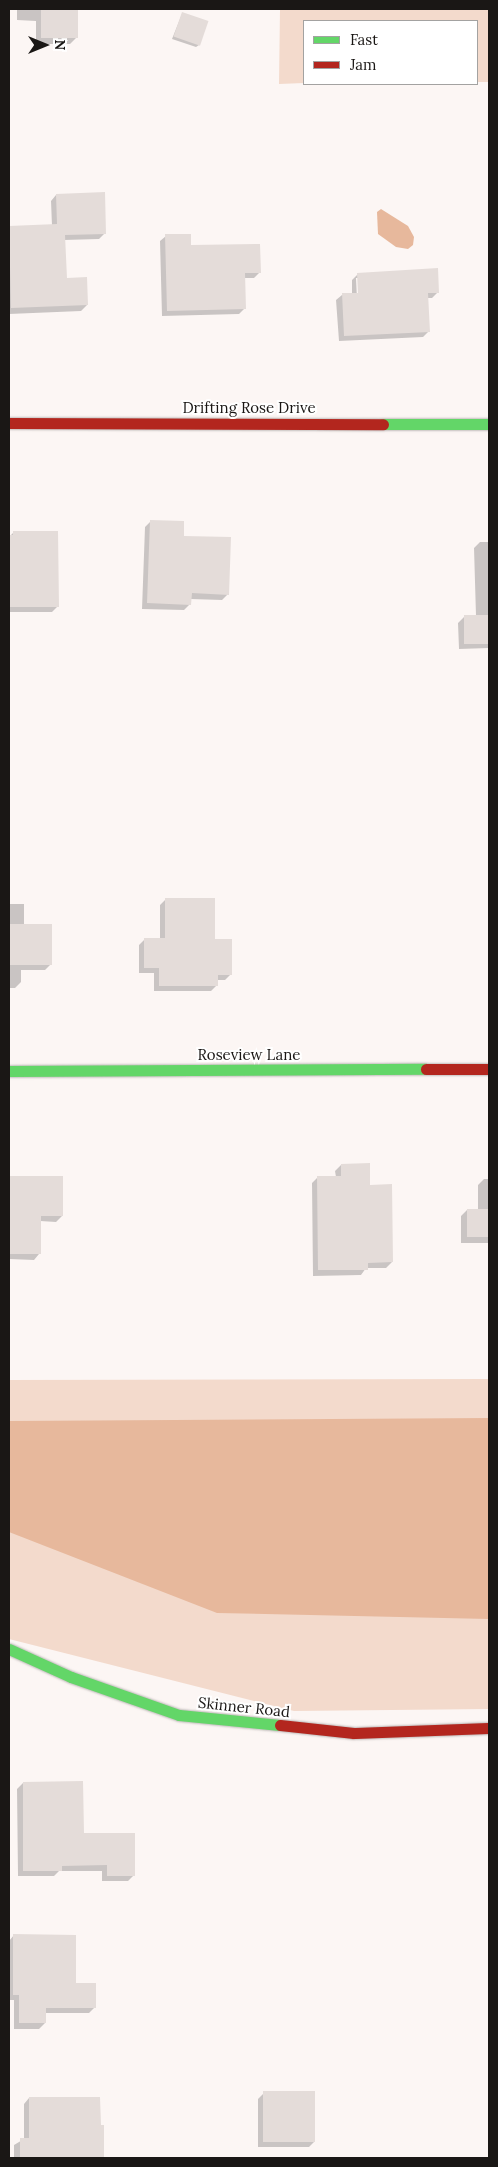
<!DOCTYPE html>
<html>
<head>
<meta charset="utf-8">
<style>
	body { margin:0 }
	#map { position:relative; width:498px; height:2167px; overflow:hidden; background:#fcf6f4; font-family:Lora,serif }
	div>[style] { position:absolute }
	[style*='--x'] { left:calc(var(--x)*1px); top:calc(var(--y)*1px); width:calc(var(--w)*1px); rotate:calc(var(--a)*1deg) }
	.green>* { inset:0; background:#f3dacc }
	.water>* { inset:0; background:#e7b89c }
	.shadow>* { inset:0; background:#0003; transform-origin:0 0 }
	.building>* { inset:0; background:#e4dcd9; transform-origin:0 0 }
	.roads { filter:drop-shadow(0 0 1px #bcb8b6) drop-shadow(0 0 1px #bcb8b6) }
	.fast>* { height:11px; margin:-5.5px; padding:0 5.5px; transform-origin:5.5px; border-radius:5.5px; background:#63d668 }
	.jam>* { height:11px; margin:-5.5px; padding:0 5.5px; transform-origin:5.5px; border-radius:5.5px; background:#b3261e }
	span { translate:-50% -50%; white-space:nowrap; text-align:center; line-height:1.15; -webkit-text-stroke:4px #fff; paint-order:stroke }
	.street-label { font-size:15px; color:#1a1715 }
	.frame { position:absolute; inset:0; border:10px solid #1a1715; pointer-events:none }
	.legend { position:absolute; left:303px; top:20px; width:175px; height:65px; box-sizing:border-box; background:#fff; border:1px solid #a3a2a1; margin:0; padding:6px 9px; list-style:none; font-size:15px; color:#1a1715 }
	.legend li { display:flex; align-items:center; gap:10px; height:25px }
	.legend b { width:25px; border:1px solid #a3a2a1 }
	.north { position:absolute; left:20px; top:20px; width:50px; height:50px; -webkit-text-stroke:4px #fff; paint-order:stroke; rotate:90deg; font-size:14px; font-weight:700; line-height:20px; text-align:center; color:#1a1715 }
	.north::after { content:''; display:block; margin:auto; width:18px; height:22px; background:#1a1715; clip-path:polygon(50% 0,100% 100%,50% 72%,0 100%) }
</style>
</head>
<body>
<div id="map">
	<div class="green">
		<i style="clip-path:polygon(280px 9px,489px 9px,489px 82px,477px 82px,477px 21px,304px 21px,304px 83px,279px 84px)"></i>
		<i style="clip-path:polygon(489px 1379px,489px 1709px,294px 1711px,9px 1639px,9px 1380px)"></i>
	</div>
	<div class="water">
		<i style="clip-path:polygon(381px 209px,408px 226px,414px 237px,413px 245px,408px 249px,396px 247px,378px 234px,377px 212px)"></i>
		<i style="clip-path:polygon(489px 1418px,489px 1619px,217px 1613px,9px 1532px,9px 1421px)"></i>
	</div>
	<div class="shadow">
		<i style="clip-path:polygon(17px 9px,76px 9px,76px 38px,70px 44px,36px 44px,36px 21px,17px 20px)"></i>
		<i style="clip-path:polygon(182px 14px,199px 45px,196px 47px,172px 39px)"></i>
		<i style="clip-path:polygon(56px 195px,105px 233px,99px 239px,64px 240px,66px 279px,87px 305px,81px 311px,9px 314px,9px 228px,52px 226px,51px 201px)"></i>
		<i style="clip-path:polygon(166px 236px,260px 272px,254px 278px,244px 278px,245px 308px,239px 314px,162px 316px,160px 241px)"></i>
		<i style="clip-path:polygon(evenodd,358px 274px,438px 292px,432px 298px,427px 298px,429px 331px,423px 337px,339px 341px,336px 300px,342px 295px,352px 294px,352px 280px,358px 274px,356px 278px,359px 278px,360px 299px,357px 299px,356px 278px)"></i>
		<i style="clip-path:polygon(151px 521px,183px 537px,228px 594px,222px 600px,190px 599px,190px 604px,184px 610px,142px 609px,145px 527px)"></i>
		<i style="clip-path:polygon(14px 532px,58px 606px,52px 612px,9px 612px,9px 537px)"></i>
		<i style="clip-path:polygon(480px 542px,489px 542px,489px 648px,459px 649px,458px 623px,464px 617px,476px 616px,474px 548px)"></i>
		<i style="clip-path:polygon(166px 899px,214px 941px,231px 974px,225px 980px,217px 980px,217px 985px,211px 991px,154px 991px,154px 973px,139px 973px,139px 945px,145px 939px,160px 939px,160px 905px)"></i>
		<i style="clip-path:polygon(9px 904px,24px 904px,24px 925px,51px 964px,45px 970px,21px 970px,21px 982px,15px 988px,9px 988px)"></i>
		<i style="clip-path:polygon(341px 1165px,392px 1262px,386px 1268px,366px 1268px,361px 1275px,313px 1276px,312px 1183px,317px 1178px,336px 1177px,335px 1171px)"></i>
		<i style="clip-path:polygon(9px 1177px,62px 1178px,62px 1216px,56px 1222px,40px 1221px,39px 1254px,34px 1260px,9px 1259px)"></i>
		<i style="clip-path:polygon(484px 1179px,489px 1179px,489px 1243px,461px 1243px,461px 1216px,467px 1210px,478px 1210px,478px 1185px)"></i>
		<i style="clip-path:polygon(23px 1783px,134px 1875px,128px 1881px,102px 1881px,102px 1871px,59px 1871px,54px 1876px,18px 1876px,17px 1789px)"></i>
		<i style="clip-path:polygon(14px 1935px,95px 2007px,89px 2013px,45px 2013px,45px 2023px,39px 2029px,14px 2029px,14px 2000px,9px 2000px,9px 1941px)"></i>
		<i style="clip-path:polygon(264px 2093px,315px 2141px,309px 2147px,258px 2147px,258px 2099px)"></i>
		<i style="clip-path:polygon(29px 2098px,103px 2126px,103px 2158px,14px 2158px,14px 2145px,24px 2139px,24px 2104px)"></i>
		<i style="left:304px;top:2157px;width:71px;height:1px"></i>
	</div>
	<div class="building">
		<i style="left:41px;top:9px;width:37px;height:29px"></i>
		<i style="left:182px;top:12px;width:28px;height:26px;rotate:19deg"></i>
		<i style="clip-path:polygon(105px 192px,106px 234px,65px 235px,67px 278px,87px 277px,88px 305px,11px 308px,9px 226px,57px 224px,56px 194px)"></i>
		<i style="clip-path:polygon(165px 234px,191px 234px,191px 245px,260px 244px,261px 273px,245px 273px,246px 309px,167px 311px)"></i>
		<i style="clip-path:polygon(438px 268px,439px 293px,428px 293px,430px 332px,344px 336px,342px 293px,358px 293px,357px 273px)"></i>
		<i style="clip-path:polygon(150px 520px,184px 521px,184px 536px,231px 537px,229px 595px,192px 593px,191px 605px,147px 603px)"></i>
		<i style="clip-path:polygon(13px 531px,58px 531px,59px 607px,9px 607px,9px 535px,13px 535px)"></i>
		<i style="left:464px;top:615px;width:25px;height:29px"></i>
		<i style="clip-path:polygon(165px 898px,215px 898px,215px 939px,232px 939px,232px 975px,218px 975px,218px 986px,159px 986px,159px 968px,144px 968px,144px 938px,165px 938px)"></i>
		<i style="left:9px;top:924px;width:43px;height:41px"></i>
		<i style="clip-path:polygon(370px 1163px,370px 1185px,392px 1184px,393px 1262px,368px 1263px,368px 1270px,318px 1270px,317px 1176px,341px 1176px,341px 1164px)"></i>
		<i style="clip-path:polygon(9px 1176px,63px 1176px,63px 1216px,41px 1216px,41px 1254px,9px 1254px)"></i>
		<i style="left:467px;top:1209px;width:22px;height:28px"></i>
		<i style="clip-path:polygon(83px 1781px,84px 1833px,135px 1833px,135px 1876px,107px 1876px,107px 1865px,62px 1866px,62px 1871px,23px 1871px,23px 1782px)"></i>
		<i style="clip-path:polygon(13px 1934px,76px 1935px,76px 1983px,96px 1983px,96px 2008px,46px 2008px,46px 2023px,19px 2023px,19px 1995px,13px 1995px)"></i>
		<i style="left:263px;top:2091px;width:52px;height:51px"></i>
		<i style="clip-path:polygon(29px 2097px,100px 2097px,101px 2125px,104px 2125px,104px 2158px,20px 2158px,20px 2138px,29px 2138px)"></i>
	</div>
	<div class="roads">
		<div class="fast">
			<i style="--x:383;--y:424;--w:106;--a:0"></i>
			<i style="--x:9;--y:1071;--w:417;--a:-0.3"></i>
			<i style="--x:9;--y:1649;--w:68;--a:24.3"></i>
			<i style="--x:71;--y:1677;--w:114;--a:19.4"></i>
			<i style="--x:179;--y:1715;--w:101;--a:5.7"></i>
		</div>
		<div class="jam">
			<i style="--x:9;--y:423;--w:374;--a:0.2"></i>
			<i style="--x:426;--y:1069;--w:63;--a:0"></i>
			<i style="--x:280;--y:1725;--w:74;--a:6.2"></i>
			<i style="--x:354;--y:1733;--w:135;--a:-2.1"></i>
		</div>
	</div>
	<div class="street-label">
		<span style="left:249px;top:408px">Drifting Rose Drive</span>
		<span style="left:249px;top:1055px">Roseview Lane</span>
		<span style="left:244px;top:1707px;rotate:6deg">Skinner Road</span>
	</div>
	<div class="frame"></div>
	<ul class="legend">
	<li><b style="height:6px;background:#63d668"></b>Fast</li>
	<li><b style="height:6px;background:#b3261e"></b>Jam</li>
	</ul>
	<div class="north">N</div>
</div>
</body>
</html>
